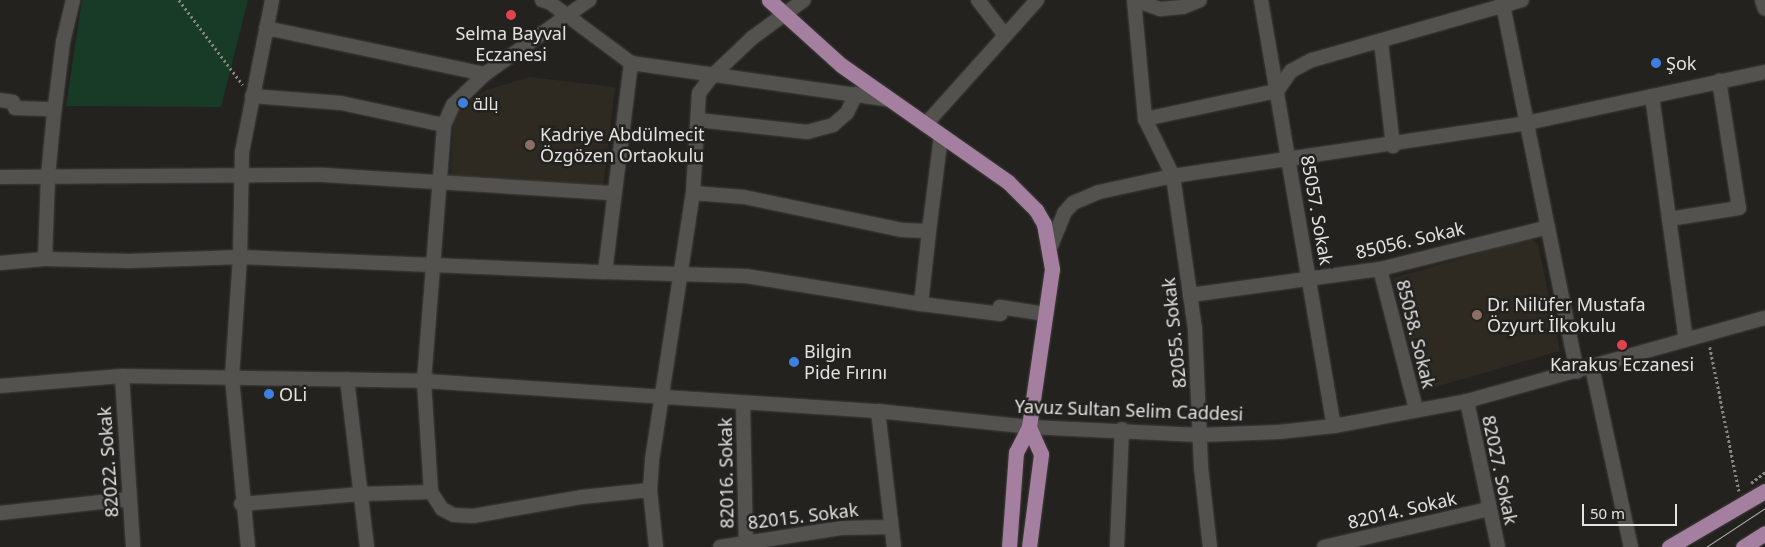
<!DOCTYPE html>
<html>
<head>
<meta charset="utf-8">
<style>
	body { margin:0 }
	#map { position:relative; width:1765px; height:547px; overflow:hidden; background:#23221f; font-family:"Noto Sans",Cairo,sans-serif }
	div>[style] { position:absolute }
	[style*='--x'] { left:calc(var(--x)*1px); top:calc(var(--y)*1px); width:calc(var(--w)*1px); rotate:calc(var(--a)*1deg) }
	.built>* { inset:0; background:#2e2a22 }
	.green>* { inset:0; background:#183b28 }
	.path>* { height:2.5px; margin-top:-1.25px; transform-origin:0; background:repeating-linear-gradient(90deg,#858582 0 2.5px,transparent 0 5px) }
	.roads { filter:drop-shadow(0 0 1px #403f3d) drop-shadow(0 0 1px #403f3d) }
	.minor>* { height:14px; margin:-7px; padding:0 7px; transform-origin:7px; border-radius:7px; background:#53524f }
	.major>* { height:15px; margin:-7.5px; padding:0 7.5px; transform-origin:7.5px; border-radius:7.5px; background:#a57f9f }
	.tram>* { height:1px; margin:-0.5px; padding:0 0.5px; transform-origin:0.5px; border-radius:0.5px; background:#afaeac }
	.dots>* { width:14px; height:14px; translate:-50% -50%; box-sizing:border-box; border:2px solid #23221f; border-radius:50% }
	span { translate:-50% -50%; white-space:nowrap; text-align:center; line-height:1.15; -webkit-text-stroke:5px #23221f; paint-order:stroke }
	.poi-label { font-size:18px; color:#e3e3e1 }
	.left { translate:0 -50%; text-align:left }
	.street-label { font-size:18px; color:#e3e3e1 }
	.scale { position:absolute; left:1582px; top:504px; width:95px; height:22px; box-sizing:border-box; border:2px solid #e3e3e1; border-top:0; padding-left:6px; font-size:15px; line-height:18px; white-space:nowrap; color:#e3e3e1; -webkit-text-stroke:4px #23221f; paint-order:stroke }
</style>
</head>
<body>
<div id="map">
	<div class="built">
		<i style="clip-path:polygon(529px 77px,615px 87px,603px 187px,450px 181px,454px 110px,487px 90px)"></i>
		<i style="clip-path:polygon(1530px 238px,1538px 244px,1560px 351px,1421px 391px,1393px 278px)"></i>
	</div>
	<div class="green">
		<i style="clip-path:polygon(82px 0,248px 0,221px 107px,66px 106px)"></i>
	</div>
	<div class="path">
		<i style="--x:179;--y:0;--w:106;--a:53"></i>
		<i style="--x:1710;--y:347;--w:147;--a:78.6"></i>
		<i style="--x:1751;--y:483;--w:18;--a:-38"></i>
	</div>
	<div class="roads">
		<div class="minor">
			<i style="--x:542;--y:0;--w:7;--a:16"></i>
			<i style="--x:549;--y:2;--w:102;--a:36.6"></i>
			<i style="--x:631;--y:63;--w:262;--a:8.1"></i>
			<i style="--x:978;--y:0;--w:43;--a:52.6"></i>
			<i style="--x:1134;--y:0;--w:120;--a:84.7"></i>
			<i style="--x:1145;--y:119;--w:64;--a:63.8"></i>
			<i style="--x:1173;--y:176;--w:155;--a:81.8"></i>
			<i style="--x:1195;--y:329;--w:138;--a:87.5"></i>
			<i style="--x:1201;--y:467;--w:81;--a:83.6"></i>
			<i style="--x:1136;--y:0;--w:26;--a:21"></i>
			<i style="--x:1160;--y:9;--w:23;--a:-5"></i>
			<i style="--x:1183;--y:7;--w:18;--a:-22"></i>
			<i style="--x:1261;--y:0;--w:432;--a:80.3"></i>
			<i style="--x:1502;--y:0;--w:379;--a:78.6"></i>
			<i style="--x:1762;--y:0;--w:9;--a:72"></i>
			<i style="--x:266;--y:28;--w:224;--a:11.9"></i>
			<i style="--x:1381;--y:42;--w:105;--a:83.4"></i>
			<i style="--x:252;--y:96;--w:89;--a:4.5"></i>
			<i style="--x:341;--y:103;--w:105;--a:12.1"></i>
			<i style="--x:1652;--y:96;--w:246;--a:82.1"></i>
			<i style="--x:0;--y:100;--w:13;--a:9"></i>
			<i style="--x:13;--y:102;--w:6;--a:72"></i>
			<i style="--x:15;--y:108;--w:37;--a:2"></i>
			<i style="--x:52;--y:109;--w:5;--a:68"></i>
			<i style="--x:1145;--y:119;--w:135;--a:-12"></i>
			<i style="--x:1277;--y:91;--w:24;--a:-55"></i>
			<i style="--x:1291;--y:71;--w:24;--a:-28"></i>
			<i style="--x:1312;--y:60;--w:218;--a:-15.9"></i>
			<i style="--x:698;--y:120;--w:110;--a:6.3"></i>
			<i style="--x:807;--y:132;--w:27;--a:-15"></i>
			<i style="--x:833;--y:125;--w:18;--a:-41"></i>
			<i style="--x:847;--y:113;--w:21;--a:-65"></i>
			<i style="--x:925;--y:125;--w:168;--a:-48.1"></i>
			<i style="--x:0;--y:177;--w:324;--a:-0.4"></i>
			<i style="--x:324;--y:175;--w:290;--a:3.6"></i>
			<i style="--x:693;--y:193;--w:51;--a:4.5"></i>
			<i style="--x:744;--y:197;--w:161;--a:11.8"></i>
			<i style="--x:902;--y:230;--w:27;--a:2"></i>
			<i style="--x:929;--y:231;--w:96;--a:-82.8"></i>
			<i style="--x:1669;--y:219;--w:71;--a:-8.9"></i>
			<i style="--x:1739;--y:208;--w:129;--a:-98.9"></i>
			<i style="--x:1051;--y:246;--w:35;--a:-68"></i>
			<i style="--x:1064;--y:213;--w:13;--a:-48"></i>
			<i style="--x:1073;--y:203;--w:28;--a:-23"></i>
			<i style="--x:1099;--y:192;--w:76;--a:-12.2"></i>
			<i style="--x:1173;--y:176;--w:358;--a:-8.5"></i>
			<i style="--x:1527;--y:123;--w:243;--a:-12.1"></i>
			<i style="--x:45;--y:259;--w:83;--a:-87.9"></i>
			<i style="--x:48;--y:176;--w:62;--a:-84.5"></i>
			<i style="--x:54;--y:114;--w:73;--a:-82.9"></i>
			<i style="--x:63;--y:42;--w:43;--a:-76.6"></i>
			<i style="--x:0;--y:263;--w:45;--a:-5.1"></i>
			<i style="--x:45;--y:259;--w:84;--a:1.4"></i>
			<i style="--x:129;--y:261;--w:111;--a:-2.1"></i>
			<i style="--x:240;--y:257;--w:365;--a:2.4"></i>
			<i style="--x:605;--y:272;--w:211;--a:-82.9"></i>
			<i style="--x:1380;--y:269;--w:145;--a:75.6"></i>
			<i style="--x:605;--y:272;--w:141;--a:1.6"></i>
			<i style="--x:746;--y:276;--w:177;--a:9.1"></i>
			<i style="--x:921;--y:304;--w:80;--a:7.2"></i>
			<i style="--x:1000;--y:314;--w:7;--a:-90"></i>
			<i style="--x:1000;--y:307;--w:47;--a:8.7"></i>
			<i style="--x:1190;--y:295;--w:192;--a:-7.8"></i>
			<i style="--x:1380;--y:269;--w:173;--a:-14"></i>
			<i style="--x:921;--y:304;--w:73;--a:-83.7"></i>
			<i style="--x:1592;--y:367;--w:184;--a:77.8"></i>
			<i style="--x:122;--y:376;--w:171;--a:86.3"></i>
			<i style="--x:347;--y:379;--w:169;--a:83.2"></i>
			<i style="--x:0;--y:386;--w:122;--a:-4.7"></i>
			<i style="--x:122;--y:376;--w:302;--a:0.9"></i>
			<i style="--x:424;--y:381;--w:455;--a:3.8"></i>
			<i style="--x:878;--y:411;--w:152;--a:6"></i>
			<i style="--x:1029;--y:427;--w:171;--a:2.7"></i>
			<i style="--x:1200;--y:435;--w:79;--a:-2.2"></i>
			<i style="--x:1279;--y:432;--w:55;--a:-6.2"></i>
			<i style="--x:1334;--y:426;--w:135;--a:-10.6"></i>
			<i style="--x:1467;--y:401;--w:309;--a:-15.6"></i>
			<i style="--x:1467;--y:401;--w:149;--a:78"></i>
			<i style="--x:743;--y:403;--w:138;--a:88.8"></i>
			<i style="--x:878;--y:411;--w:137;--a:83.3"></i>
			<i style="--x:431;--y:492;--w:20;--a:57"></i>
			<i style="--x:442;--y:509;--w:13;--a:27"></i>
			<i style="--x:454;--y:515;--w:19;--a:3"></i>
			<i style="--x:473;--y:516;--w:111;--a:-9.9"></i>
			<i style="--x:582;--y:497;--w:68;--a:-5.9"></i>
			<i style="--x:241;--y:504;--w:120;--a:-4.8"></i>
			<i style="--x:361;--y:494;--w:70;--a:-1.6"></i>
			<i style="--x:431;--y:492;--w:111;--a:-93.6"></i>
			<i style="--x:424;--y:381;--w:257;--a:-85.5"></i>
			<i style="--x:444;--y:125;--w:22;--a:-66"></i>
			<i style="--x:453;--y:105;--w:45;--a:-44.1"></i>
			<i style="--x:485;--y:74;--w:128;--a:-35.4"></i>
			<i style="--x:0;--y:513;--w:130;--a:-6.2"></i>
			<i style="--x:248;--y:547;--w:171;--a:-95.4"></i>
			<i style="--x:232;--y:377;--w:120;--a:-86.2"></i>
			<i style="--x:240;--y:257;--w:105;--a:-88.9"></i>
			<i style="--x:242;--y:152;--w:155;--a:-78.8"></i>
			<i style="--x:656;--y:547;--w:57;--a:-96"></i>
			<i style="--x:650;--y:490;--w:30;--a:-86"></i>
			<i style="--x:652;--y:460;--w:270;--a:-81.3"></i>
			<i style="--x:693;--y:193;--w:100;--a:-86.6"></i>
			<i style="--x:699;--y:93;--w:23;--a:-52"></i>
			<i style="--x:713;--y:75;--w:54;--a:-43.5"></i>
			<i style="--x:752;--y:38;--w:64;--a:-36.2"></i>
			<i style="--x:720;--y:547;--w:122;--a:-8.9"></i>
			<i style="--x:841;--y:528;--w:50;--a:-1.1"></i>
			<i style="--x:1117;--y:547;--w:118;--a:-87.6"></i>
			<i style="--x:1324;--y:547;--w:168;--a:-13"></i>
		</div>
		<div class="major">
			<i style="--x:769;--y:0;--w:97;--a:42.1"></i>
			<i style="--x:841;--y:65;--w:204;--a:35"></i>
			<i style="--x:1008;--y:182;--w:40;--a:45"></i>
			<i style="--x:1036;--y:210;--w:16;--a:60"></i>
			<i style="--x:1044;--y:224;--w:46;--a:79.9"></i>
			<i style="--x:1052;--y:269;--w:160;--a:98.3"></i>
			<i style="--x:1029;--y:427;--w:28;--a:117"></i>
			<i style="--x:1016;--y:452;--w:95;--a:94.2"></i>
			<i style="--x:1029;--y:547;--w:94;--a:-82.6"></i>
			<i style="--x:1041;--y:454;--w:30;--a:-114"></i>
			<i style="--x:1669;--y:547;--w:111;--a:-30.3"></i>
			<i style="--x:1743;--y:547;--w:26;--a:-32"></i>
		</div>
	</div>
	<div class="tram">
		<i style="--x:1706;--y:547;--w:71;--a:-33.5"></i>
	</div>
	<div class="dots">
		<i style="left:511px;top:15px;background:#e0444e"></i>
		<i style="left:1656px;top:63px;background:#3f7fe0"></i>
		<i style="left:463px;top:103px;background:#3f7fe0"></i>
		<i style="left:530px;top:145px;background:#8d6e63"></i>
		<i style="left:1477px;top:315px;background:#8d6e63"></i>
		<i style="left:1622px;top:345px;background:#e0444e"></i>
		<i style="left:794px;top:362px;background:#3f7fe0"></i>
		<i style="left:269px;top:394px;background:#3f7fe0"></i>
	</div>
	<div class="poi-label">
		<span style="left:511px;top:44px">Selma Bayval<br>Eczanesi</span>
		<span class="left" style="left:1666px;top:63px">Şok</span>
		<span class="left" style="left:473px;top:103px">بالة</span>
		<span class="left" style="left:540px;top:145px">Kadriye Abdülmecit<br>Özgözen Ortaokulu</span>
		<span class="left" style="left:1487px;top:315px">Dr. Nilüfer Mustafa<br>Özyurt İlkokulu</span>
		<span class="left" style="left:804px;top:362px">Bilgin<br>Pide Fırını</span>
		<span style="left:1622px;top:364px">Karakus Eczanesi</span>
		<span class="left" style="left:279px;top:394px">OLi</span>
	</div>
	<div class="street-label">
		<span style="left:1317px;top:210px;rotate:80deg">85057. Sokak</span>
		<span style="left:1410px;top:240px;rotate:-13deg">85056. Sokak</span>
		<span style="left:1174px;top:333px;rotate:-96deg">82055. Sokak</span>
		<span style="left:1416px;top:334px;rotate:76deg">85058. Sokak</span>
		<span style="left:1129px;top:410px;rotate:2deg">Yavuz Sultan Selim Caddesi</span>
		<span style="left:108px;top:462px;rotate:-94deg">82022. Sokak</span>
		<span style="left:1500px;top:470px;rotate:78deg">82027. Sokak</span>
		<span style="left:726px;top:473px;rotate:-91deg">82016. Sokak</span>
		<span style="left:1402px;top:510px;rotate:-13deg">82014. Sokak</span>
		<span style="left:803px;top:516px;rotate:-7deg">82015. Sokak</span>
	</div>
	<div class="scale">50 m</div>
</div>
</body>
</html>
